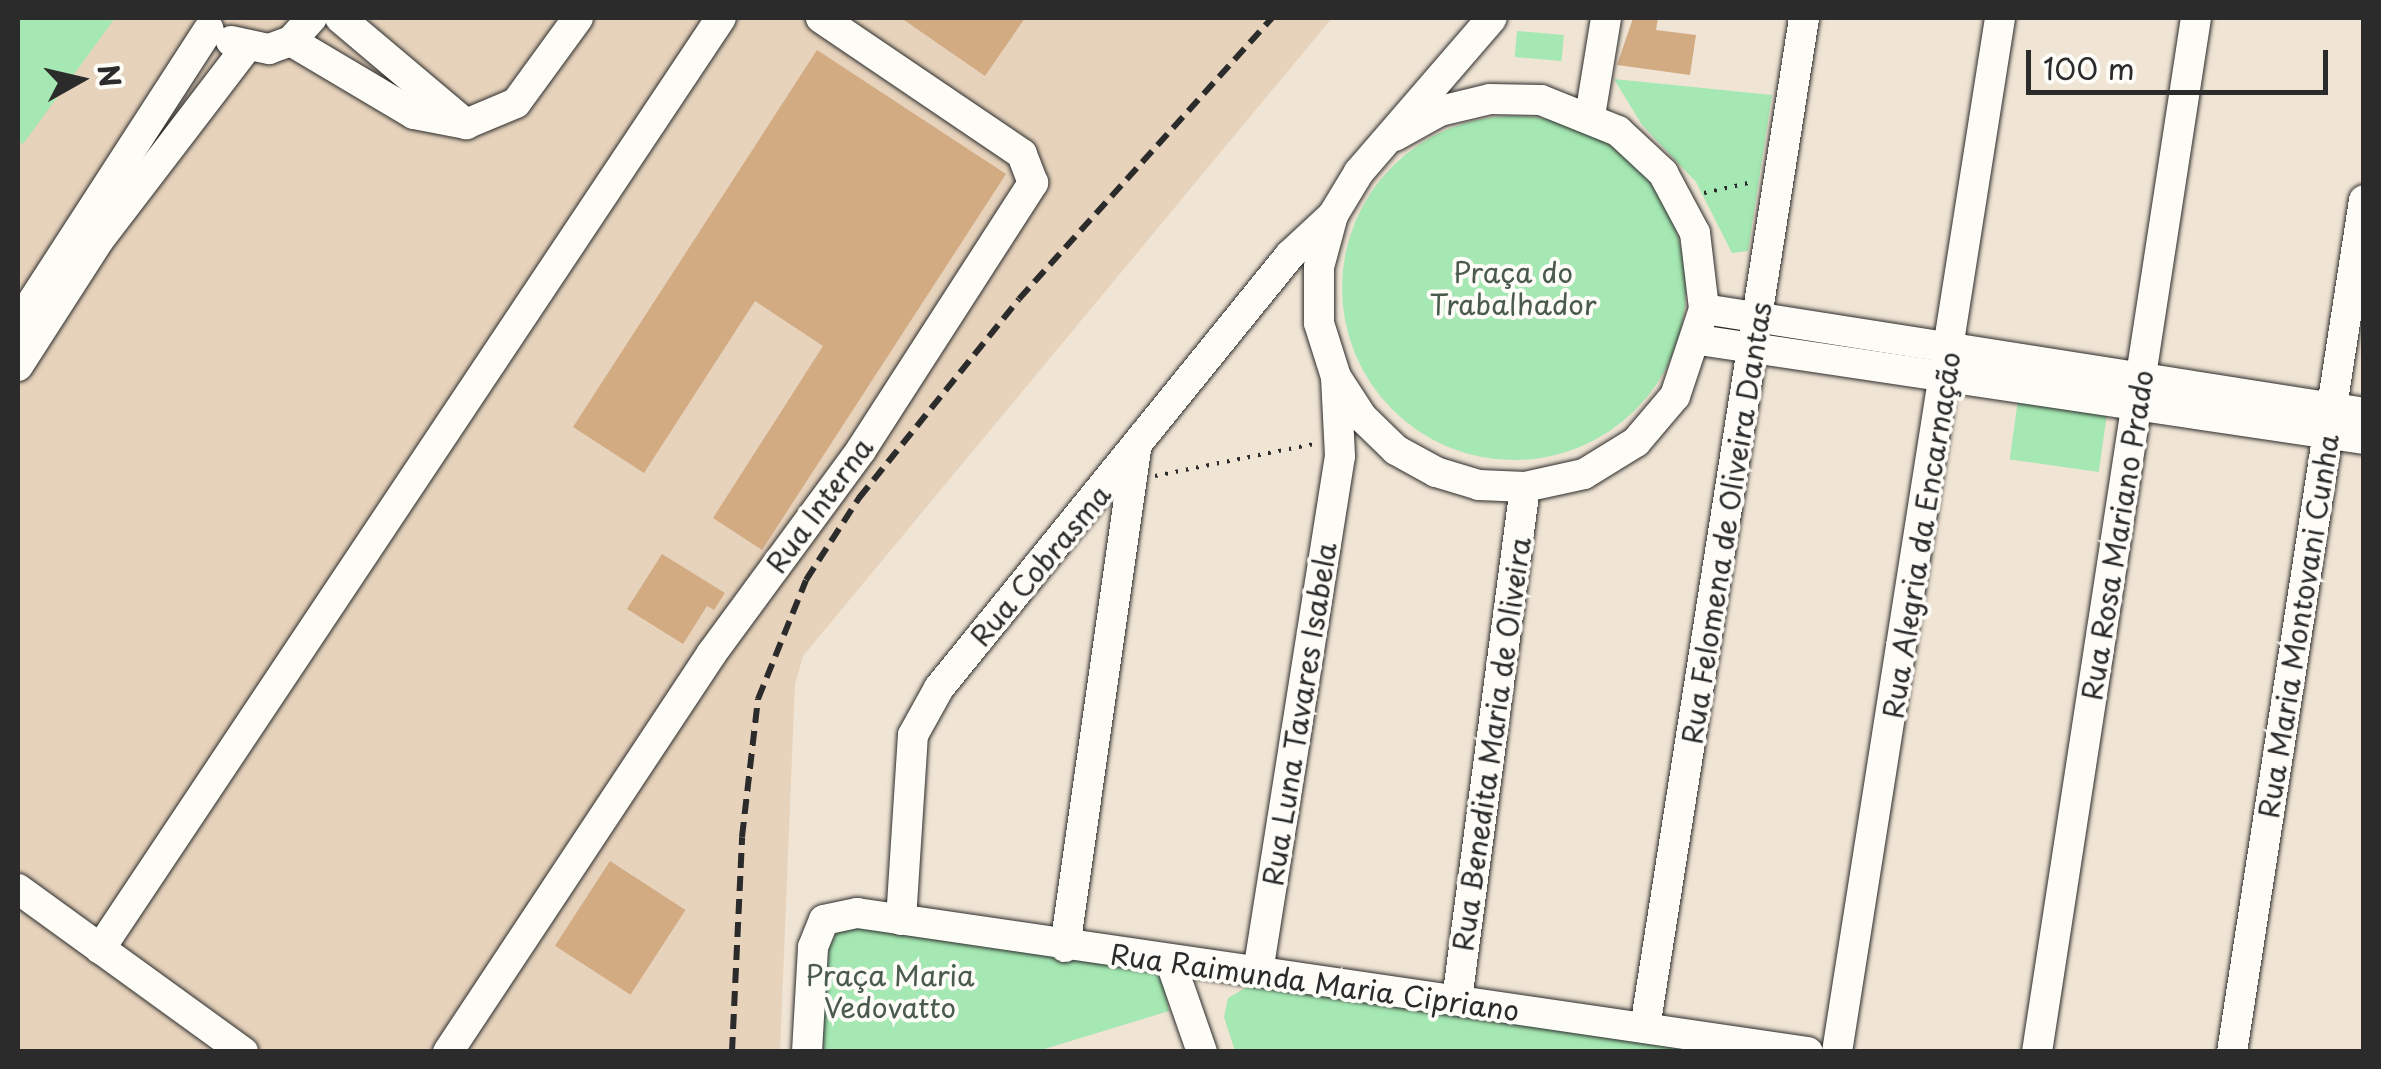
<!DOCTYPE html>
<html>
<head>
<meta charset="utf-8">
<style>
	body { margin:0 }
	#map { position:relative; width:2381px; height:1069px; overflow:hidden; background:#f0e4d4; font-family:"Playpen Sans",sans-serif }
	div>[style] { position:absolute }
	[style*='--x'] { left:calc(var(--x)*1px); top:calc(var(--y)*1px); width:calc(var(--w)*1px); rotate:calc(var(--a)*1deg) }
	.built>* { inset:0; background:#e7d3bc }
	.green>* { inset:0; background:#a5e8b3; transform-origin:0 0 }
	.round { border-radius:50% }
	.building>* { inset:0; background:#d2ab83; transform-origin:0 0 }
	.path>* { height:4px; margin-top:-2px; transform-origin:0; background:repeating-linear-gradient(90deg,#2b2b2b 0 2.5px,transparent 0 10.5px) }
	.roads { filter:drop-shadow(0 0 2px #2b2b2b) drop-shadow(0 0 2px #2b2b2b) }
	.minor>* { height:30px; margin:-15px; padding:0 15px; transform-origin:15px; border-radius:15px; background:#fdfcf7 }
	.rail>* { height:6px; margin-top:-3px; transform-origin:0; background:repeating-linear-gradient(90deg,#2b2b2b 0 15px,transparent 0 23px) }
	span { translate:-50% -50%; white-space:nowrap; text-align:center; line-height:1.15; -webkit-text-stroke:8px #fdfcf7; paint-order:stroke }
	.park-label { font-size:28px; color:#4a5a4d }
	.street-label { font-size:28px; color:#2b2b2b }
	.frame { position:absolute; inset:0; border:20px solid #2b2b2b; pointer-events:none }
	.north { position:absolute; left:30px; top:30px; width:100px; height:100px; -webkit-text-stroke:8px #fdfcf7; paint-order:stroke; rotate:82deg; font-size:28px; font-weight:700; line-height:40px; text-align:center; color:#2b2b2b }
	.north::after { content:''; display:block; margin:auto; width:35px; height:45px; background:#2b2b2b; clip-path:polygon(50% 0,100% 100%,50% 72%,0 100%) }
	.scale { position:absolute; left:2026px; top:50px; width:302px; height:45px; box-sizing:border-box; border:5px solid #2b2b2b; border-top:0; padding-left:12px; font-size:30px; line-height:35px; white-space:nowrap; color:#2b2b2b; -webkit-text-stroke:8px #fdfcf7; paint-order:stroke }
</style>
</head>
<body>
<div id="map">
	<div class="built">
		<i style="clip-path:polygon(18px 18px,1332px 18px,803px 656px,795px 684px,780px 1052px,18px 1051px)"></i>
	</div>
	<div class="green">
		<i style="clip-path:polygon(18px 18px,115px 18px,23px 144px,18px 141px)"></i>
		<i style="left:1517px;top:31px;width:47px;height:26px;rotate:5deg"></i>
		<i style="clip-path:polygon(1614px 79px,1772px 95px,1748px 251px,1732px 253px,1696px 182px,1642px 125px)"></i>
		<i class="round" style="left:1342px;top:116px;width:344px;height:344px"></i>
		<i style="left:2018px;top:400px;width:90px;height:60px;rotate:8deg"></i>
		<i style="clip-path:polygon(858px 925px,1150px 967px,1163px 981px,1169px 1011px,1038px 1051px,822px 1052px,829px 946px,838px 931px)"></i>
		<i style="clip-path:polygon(1252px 984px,1699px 1051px,1235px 1051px,1224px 1017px,1228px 998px)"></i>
	</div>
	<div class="building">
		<i style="clip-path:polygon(901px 18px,1025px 18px,985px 76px)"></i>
		<i style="clip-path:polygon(1633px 18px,1658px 18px,1656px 30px,1696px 35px,1690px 75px,1617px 65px)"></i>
		<i style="clip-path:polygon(817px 50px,1006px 174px,762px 550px,713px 518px,823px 346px,755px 301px,644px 473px,573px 427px)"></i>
		<i style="clip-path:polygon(662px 554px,725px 593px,714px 610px,707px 606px,683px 644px,627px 609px)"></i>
		<i style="left:610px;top:861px;width:90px;height:101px;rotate:33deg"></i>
	</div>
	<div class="path">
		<i style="--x:1704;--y:193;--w:50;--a:-12.7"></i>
		<i style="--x:1155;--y:476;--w:161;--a:-11.4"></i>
	</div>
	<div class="roads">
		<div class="minor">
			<i style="--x:340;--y:18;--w:165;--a:40.1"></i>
			<i style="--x:231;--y:41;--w:39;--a:12"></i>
			<i style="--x:269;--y:49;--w:23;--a:-20"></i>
			<i style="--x:291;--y:41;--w:31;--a:-48"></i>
			<i style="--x:291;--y:41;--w:143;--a:30.7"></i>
			<i style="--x:414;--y:114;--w:53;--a:10.9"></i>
			<i style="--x:466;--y:124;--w:54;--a:-22.8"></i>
			<i style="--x:516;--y:103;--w:105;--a:-53.9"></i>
			<i style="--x:1590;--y:116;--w:99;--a:-80.7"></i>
			<i style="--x:1395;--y:136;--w:51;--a:-29.1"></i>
			<i style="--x:1440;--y:111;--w:51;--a:-13.5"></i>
			<i style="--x:1490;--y:99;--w:51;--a:1.1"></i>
			<i style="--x:1541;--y:100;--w:83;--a:21.9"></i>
			<i style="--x:1618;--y:131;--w:62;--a:43"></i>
			<i style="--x:1663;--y:173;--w:68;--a:61.9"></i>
			<i style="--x:1695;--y:233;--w:77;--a:83.2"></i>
			<i style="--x:1704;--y:309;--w:92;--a:108.4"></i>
			<i style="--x:1675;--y:396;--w:60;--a:130.3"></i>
			<i style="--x:1636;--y:442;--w:61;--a:148.4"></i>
			<i style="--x:1584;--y:474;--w:60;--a:167.6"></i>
			<i style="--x:1525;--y:487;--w:46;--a:-177.5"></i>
			<i style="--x:1479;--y:485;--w:45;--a:-163.2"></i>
			<i style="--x:1436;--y:472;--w:46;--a:-151.2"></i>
			<i style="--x:1396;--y:450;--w:47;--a:-135.9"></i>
			<i style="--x:1362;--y:417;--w:48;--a:-123"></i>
			<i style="--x:1336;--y:377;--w:57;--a:-107.5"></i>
			<i style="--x:1319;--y:323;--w:56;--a:-90"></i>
			<i style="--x:1319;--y:267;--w:54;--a:-74.9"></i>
			<i style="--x:1333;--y:215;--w:50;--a:-58.8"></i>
			<i style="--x:1359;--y:172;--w:203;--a:-49.2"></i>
			<i style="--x:1704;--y:309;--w:668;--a:8.95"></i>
			<i style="--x:18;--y:324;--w:351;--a:-57.1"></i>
			<i style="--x:1699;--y:340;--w:672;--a:8.47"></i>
			<i style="--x:18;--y:366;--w:150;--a:-57.3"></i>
			<i style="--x:99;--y:240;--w:240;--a:-52.6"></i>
			<i style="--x:18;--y:889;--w:278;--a:35.9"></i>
			<i style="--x:901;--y:920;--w:185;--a:-86.3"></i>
			<i style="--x:913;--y:735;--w:54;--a:-61"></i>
			<i style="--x:939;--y:688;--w:557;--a:-50.97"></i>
			<i style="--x:1290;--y:255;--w:59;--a:-42.9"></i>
			<i style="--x:1065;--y:947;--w:502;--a:-81.87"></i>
			<i style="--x:100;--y:949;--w:1119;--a:-56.3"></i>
			<i style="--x:1171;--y:963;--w:94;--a:70.8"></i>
			<i style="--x:1258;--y:972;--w:522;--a:-80.97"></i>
			<i style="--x:1340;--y:456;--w:79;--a:-92.9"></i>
			<i style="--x:1457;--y:1000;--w:517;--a:-82.45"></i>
			<i style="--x:1645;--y:1028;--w:1022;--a:-81.05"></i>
			<i style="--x:448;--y:1052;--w:478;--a:-56.5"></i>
			<i style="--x:712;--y:653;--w:252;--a:-53.7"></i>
			<i style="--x:861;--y:450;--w:318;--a:-57.2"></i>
			<i style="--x:1033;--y:183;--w:31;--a:-111"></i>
			<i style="--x:1022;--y:154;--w:243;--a:-145.9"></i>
			<i style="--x:807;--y:1052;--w:105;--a:-86.7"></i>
			<i style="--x:813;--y:947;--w:29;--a:-68"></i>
			<i style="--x:824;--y:920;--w:34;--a:-12"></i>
			<i style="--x:857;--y:913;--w:961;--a:8.32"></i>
			<i style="--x:1837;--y:1052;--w:1047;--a:-81.04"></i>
			<i style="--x:2037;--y:1052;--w:1046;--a:-81.26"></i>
			<i style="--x:2232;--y:1052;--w:862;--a:-81.19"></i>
		</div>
	</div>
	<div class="rail">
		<i style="--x:732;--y:1052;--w:215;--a:-87.3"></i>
		<i style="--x:742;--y:837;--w:139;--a:-83.4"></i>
		<i style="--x:758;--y:699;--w:128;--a:-68"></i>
		<i style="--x:806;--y:580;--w:98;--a:-57.1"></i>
		<i style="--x:859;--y:498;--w:255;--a:-51.2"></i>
		<i style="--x:1019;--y:299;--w:378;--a:-48"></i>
	</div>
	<div class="park-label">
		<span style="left:1513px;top:288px">Praça do<br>Trabalhador</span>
		<span style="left:890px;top:991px">Praça Maria<br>Vedovatto</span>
	</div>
	<div class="street-label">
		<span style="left:819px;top:505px;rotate:-54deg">Rua Interna</span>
		<span style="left:1726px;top:523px;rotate:-81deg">Rua Felomena de Oliveira Dantas</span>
		<span style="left:1921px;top:535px;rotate:-81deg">Rua Alegria da Encarnação</span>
		<span style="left:2117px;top:535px;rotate:-81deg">Rua Rosa Mariano Prado</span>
		<span style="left:1040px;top:565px;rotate:-50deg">Rua Cobrasma</span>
		<span style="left:2298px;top:626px;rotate:-81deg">Rua Maria Montovani Cunha</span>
		<span style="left:1299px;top:714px;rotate:-81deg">Rua Luna Tavares Isabela</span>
		<span style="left:1491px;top:744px;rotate:-82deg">Rua Benedita Maria de Oliveira</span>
		<span style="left:1315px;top:982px;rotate:8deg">Rua Raimunda Maria Cipriano</span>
	</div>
	<div class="frame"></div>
	<div class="north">N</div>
	<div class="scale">100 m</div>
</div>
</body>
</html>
